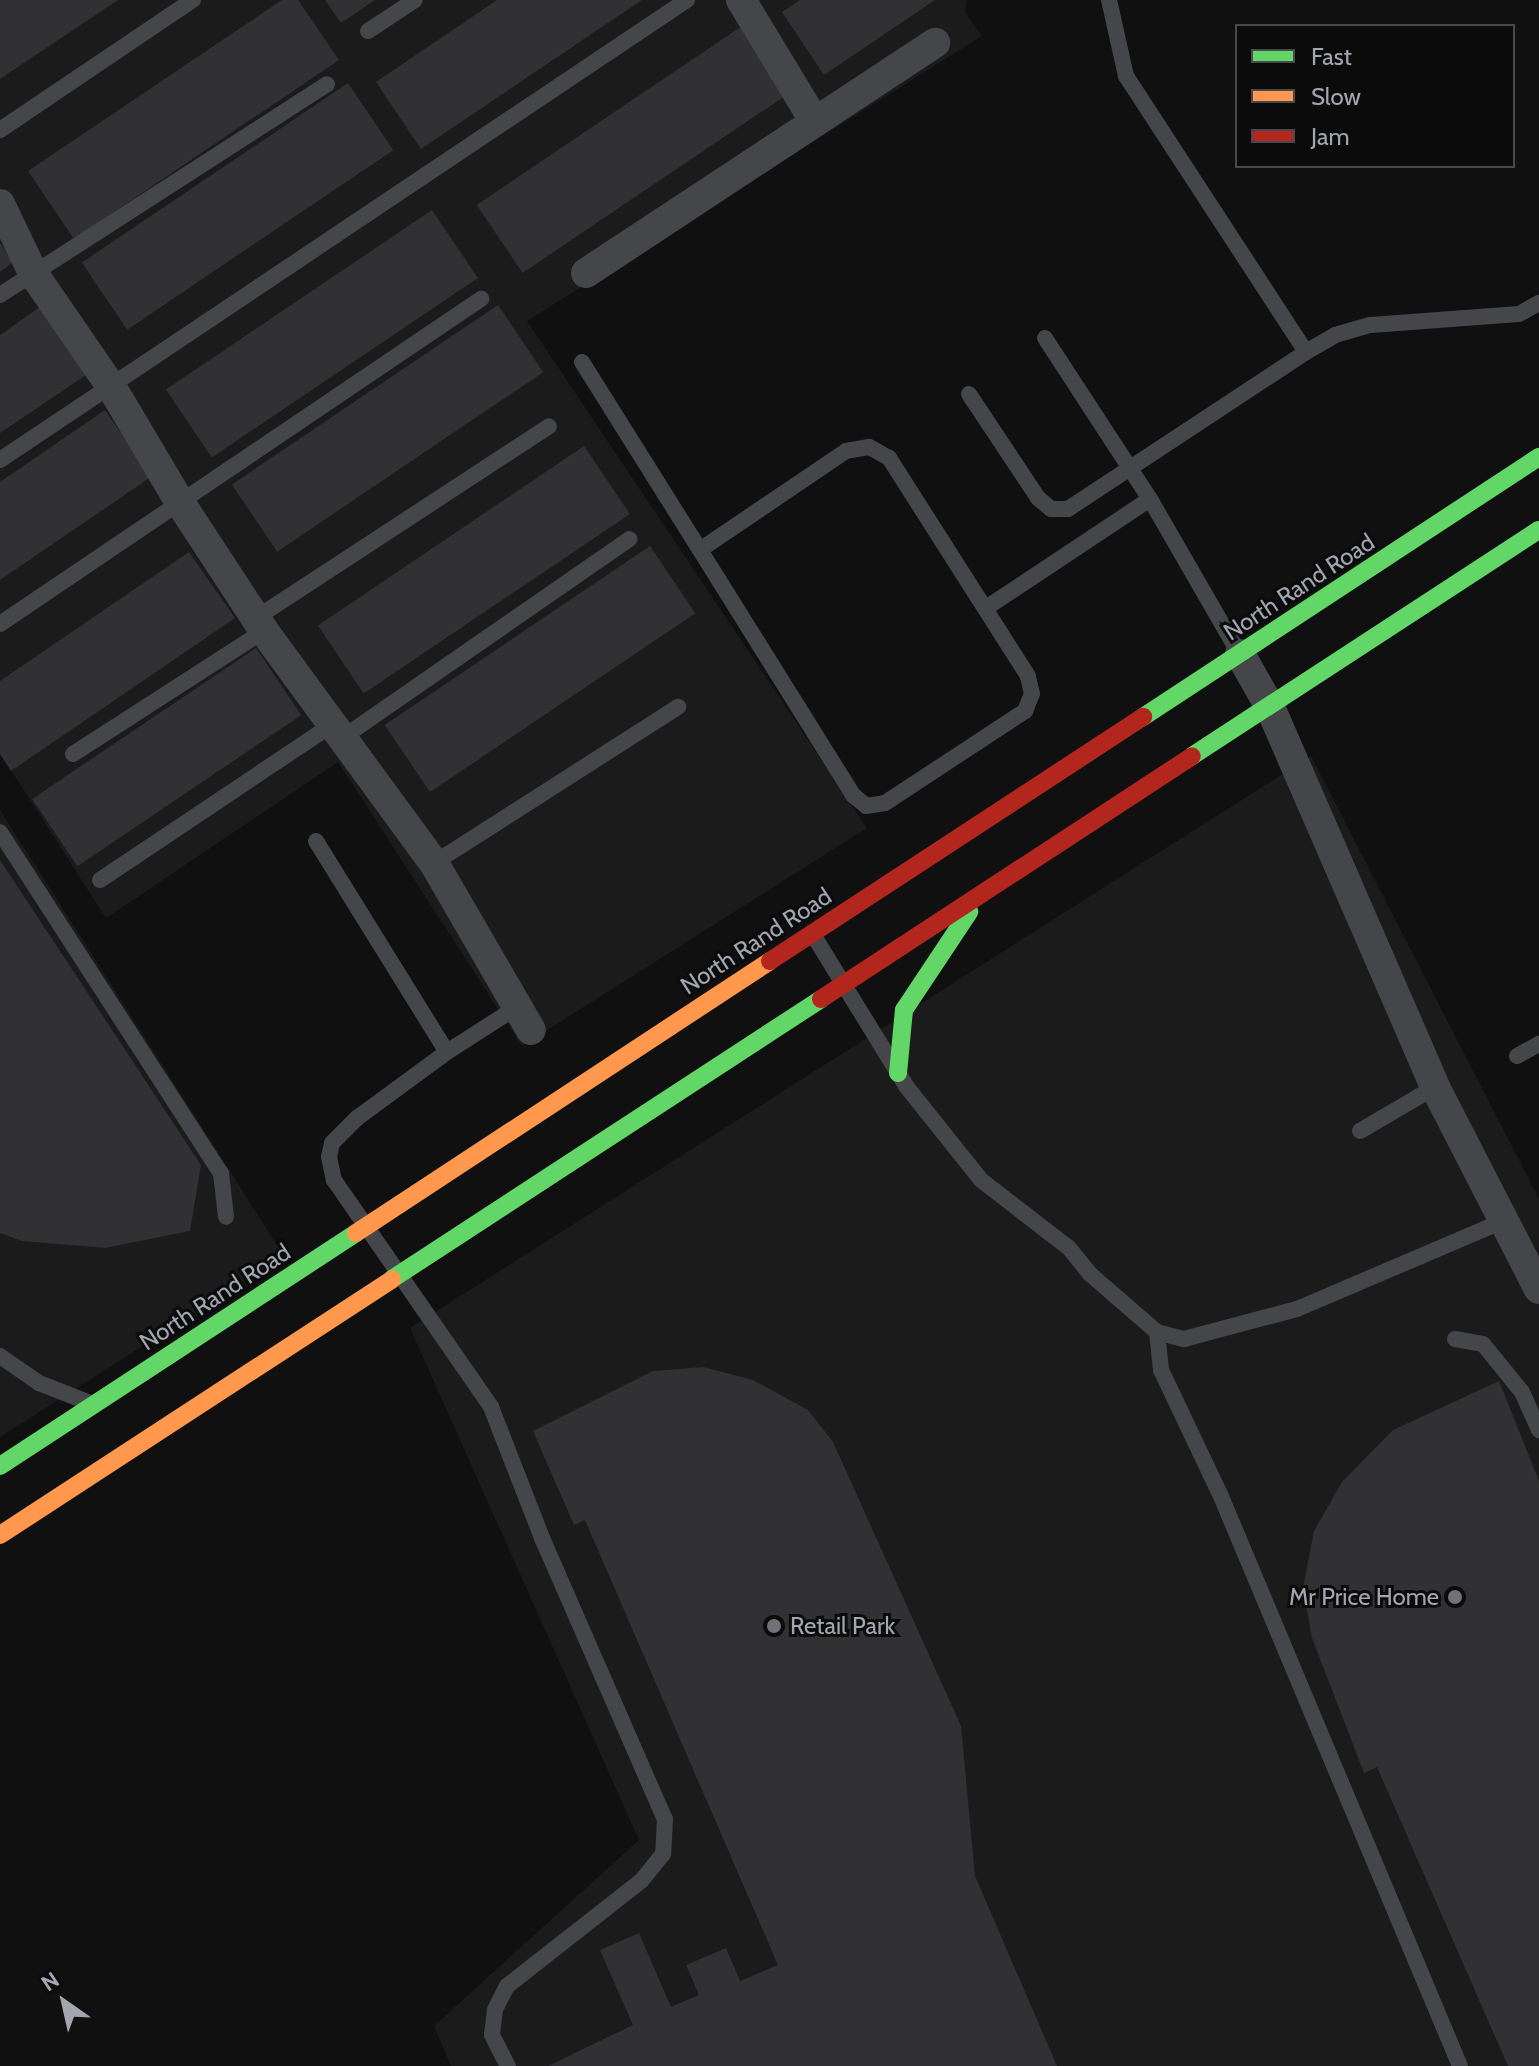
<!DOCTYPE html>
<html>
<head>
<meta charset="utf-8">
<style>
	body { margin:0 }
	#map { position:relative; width:1539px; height:2066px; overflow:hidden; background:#101011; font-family:Cabin,sans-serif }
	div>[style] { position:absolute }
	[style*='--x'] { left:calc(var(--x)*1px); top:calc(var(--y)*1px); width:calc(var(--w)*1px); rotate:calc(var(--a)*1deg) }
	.built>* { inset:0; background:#1b1b1c }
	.building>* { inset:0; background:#313133; transform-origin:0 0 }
	.lane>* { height:16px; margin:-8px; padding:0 8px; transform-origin:8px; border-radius:8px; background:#45464a }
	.street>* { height:30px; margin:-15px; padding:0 15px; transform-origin:15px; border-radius:15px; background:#45464a }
	.fast>* { height:18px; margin:-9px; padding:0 9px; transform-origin:9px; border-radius:9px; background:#63d668 }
	.slow>* { height:18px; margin:-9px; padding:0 9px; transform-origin:9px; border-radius:9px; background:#ff974d }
	.jam>* { height:18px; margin:-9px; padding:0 9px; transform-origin:9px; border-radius:9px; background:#b3261e }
	.dots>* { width:22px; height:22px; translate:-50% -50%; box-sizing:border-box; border:4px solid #0b0b0c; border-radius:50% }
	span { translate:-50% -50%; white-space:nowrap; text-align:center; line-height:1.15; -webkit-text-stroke:6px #0b0b0c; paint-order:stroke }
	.street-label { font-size:24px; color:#a3a6b0 }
	.poi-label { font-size:24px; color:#a3a6b0 }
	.right { translate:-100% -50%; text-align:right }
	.left { translate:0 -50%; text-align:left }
	.legend { position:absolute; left:1235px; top:24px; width:280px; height:144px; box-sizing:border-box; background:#0b0b0c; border:2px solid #48494e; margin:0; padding:10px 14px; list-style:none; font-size:24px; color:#a3a6b0 }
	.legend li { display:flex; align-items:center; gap:16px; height:40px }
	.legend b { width:40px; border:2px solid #48494e }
	.north { position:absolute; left:24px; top:1962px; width:80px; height:80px; -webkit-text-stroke:6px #0b0b0c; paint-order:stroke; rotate:326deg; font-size:22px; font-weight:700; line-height:32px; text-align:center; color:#a3a6b0 }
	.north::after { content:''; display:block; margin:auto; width:28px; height:36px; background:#a3a6b0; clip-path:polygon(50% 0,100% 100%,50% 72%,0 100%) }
</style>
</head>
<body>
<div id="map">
	<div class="built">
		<i style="clip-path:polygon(0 0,967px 0,965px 13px,982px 36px,527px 321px,867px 828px,522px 1046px,338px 762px,106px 918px,0 753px)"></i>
		<i style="clip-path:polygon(1311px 756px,1539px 1199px,1539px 2066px,451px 2066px,434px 2026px,639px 1840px,410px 1328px)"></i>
		<i style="clip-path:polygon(0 810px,284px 1256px,0 1437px)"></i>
	</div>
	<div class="building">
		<i style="clip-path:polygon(0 0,118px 0,0 79px)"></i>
		<i style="clip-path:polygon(282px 0,298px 0,339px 60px,74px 239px,28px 171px)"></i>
		<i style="clip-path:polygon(325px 0,375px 0,341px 23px)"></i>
		<i style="clip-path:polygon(497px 0,642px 0,421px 149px,376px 82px)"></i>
		<i style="clip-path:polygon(800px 0,935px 0,824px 75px,782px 12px)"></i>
		<i style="left:742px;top:26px;width:82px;height:320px;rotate:56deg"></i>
		<i style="left:348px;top:83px;width:81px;height:321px;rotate:56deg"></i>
		<i style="left:432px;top:210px;width:82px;height:321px;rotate:56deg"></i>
		<i style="clip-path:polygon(0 243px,13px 262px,0 272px)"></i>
		<i style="left:498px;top:305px;width:81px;height:321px;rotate:56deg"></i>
		<i style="clip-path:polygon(40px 307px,86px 375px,0 433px,0 335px)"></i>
		<i style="clip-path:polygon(105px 410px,151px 477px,0 580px,0 482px)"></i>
		<i style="left:584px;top:446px;width:82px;height:321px;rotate:56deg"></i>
		<i style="left:650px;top:546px;width:81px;height:320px;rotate:56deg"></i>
		<i style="clip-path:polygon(189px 552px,235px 618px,11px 771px,0 754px,0 681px)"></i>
		<i style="left:256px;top:648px;width:81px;height:270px;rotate:56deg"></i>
		<i style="clip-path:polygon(0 860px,201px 1165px,190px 1231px,105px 1248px,22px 1241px,0 1233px)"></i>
		<i style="clip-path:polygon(703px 1367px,753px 1380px,808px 1410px,833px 1442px,961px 1726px,975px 1876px,1057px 2066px,548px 2066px,633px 2025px,600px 1950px,639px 1933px,671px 2007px,699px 1995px,686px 1965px,726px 1948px,740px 1981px,778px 1965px,585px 1520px,574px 1525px,533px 1431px,653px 1371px)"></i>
		<i style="clip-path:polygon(1499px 1381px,1539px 1481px,1539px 2066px,1508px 2066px,1377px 1767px,1364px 1773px,1312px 1638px,1303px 1588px,1314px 1531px,1342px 1482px,1393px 1430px)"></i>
	</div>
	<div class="lane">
		<i style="--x:368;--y:31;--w:56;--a:-33.4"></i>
		<i style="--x:0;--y:130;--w:233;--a:-34"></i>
		<i style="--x:0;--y:295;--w:389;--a:-32.8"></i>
		<i style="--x:1045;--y:338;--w:192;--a:56.9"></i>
		<i style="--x:1306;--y:352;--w:34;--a:-30"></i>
		<i style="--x:1335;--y:335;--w:37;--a:-16"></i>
		<i style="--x:1371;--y:325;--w:148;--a:-4.3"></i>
		<i style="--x:1519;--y:314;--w:23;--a:-29"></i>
		<i style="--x:582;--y:362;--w:222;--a:57.9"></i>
		<i style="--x:700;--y:550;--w:289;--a:58"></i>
		<i style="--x:853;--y:795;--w:17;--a:40"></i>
		<i style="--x:866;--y:806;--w:19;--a:-9"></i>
		<i style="--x:885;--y:803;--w:168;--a:-33.3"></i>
		<i style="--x:1025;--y:711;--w:18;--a:-68"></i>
		<i style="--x:1032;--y:694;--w:18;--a:-103"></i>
		<i style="--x:1028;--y:676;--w:259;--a:-122.5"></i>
		<i style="--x:889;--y:458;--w:23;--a:-151"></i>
		<i style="--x:869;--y:447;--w:23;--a:170"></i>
		<i style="--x:846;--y:451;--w:176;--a:145.9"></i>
		<i style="--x:969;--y:394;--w:125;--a:56.4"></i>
		<i style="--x:1038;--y:498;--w:17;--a:40"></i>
		<i style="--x:1051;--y:509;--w:17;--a:0"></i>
		<i style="--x:1068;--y:509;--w:285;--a:-33.4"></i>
		<i style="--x:1306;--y:352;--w:330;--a:-123.1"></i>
		<i style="--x:1126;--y:76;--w:78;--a:-102.6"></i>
		<i style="--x:0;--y:460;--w:827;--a:-33.81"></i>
		<i style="--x:986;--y:608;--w:197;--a:-33.6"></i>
		<i style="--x:1150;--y:499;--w:178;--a:60"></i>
		<i style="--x:256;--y:618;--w:350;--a:-33.2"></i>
		<i style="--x:0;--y:624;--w:581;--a:-34.05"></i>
		<i style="--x:345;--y:736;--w:346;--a:-34.7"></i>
		<i style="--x:73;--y:754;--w:227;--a:-32.8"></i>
		<i style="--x:0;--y:832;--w:406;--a:57.1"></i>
		<i style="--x:221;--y:1173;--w:44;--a:83.5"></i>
		<i style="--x:316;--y:841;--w:248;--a:58.2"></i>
		<i style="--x:447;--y:1052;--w:112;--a:143.7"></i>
		<i style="--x:357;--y:1118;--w:35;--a:135"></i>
		<i style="--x:332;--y:1143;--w:14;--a:102"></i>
		<i style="--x:329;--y:1157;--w:24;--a:78"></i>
		<i style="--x:334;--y:1180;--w:276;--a:55.3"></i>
		<i style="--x:491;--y:1407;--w:141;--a:68.7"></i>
		<i style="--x:542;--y:1538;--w:307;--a:66.4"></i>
		<i style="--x:665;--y:1819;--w:35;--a:93"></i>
		<i style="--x:663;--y:1854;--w:35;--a:129"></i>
		<i style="--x:641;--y:1881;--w:170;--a:141.9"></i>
		<i style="--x:507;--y:1986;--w:27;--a:117"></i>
		<i style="--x:495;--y:2010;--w:25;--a:97"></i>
		<i style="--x:492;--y:2035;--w:35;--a:63"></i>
		<i style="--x:434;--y:863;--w:290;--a:-32.6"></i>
		<i style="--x:100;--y:880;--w:280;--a:-33.8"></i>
		<i style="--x:812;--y:933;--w:180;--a:58.4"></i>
		<i style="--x:906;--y:1086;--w:120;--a:51.4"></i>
		<i style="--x:981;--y:1180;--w:111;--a:37.7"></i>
		<i style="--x:1069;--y:1248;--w:33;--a:51"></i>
		<i style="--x:1090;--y:1274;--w:89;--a:40.9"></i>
		<i style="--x:1157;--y:1332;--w:28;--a:15"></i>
		<i style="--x:1184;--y:1339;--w:117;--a:-14.9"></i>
		<i style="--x:1297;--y:1309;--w:227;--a:-23.1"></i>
		<i style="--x:447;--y:1052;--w:83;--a:-32.7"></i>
		<i style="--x:1517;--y:1056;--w:25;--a:-29"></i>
		<i style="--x:1360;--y:1131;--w:87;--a:-30.4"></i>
		<i style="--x:1157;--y:1332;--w:38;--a:84"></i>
		<i style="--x:1161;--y:1370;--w:137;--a:64.6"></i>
		<i style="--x:1220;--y:1494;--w:620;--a:67.24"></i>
		<i style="--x:1455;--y:1339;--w:28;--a:10"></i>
		<i style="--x:1483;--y:1344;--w:62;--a:50.9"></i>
		<i style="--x:1522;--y:1392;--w:42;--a:65.9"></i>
		<i style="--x:0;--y:1356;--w:47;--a:34.7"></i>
		<i style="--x:39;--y:1383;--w:55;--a:21.4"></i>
	</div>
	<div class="street">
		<i style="--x:815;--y:122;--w:144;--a:-33.4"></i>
		<i style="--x:0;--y:204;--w:76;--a:64.4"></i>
		<i style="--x:33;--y:273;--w:140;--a:55.5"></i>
		<i style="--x:112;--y:388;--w:135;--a:59.3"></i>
		<i style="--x:181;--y:504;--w:152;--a:56.8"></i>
		<i style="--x:264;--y:631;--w:288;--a:53.8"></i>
		<i style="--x:434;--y:863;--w:193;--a:59.9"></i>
		<i style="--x:586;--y:273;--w:274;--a:-33.4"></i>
		<i style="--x:815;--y:122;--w:143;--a:-121.2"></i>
		<i style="--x:1240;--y:654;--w:61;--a:60.5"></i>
		<i style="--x:1270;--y:707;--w:414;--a:66.5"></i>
		<i style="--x:1435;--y:1087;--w:227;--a:62.8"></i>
	</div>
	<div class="fast">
		<i style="--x:1143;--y:717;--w:474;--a:-33.3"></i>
		<i style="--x:1192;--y:756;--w:414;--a:-33.1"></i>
		<i style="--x:898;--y:1073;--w:63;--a:-84.6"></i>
		<i style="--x:904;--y:1010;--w:118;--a:-56.4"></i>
		<i style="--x:392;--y:1279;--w:512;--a:-33.13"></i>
		<i style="--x:0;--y:1466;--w:425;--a:-33.2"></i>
	</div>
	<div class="slow">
		<i style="--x:356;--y:1233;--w:495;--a:-33.3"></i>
		<i style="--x:0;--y:1535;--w:468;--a:-33.1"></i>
	</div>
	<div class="jam">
		<i style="--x:770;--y:961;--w:446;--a:-33.2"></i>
		<i style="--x:821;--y:999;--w:443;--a:-33.2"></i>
	</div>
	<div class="dots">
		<i style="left:1455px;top:1597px;background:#707278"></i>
		<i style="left:774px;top:1626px;background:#707278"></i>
	</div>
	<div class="street-label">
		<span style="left:1299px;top:587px;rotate:-33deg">North Rand Road</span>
		<span style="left:756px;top:941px;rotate:-33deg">North Rand Road</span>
		<span style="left:215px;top:1297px;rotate:-33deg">North Rand Road</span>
	</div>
	<div class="poi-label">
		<span class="right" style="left:1439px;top:1597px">Mr Price Home</span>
		<span class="left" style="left:790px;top:1626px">Retail Park</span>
	</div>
	<ul class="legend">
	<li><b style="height:10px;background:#63d668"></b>Fast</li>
	<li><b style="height:10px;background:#ff974d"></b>Slow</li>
	<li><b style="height:10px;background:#b3261e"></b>Jam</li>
	</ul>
	<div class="north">N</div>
</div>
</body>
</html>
